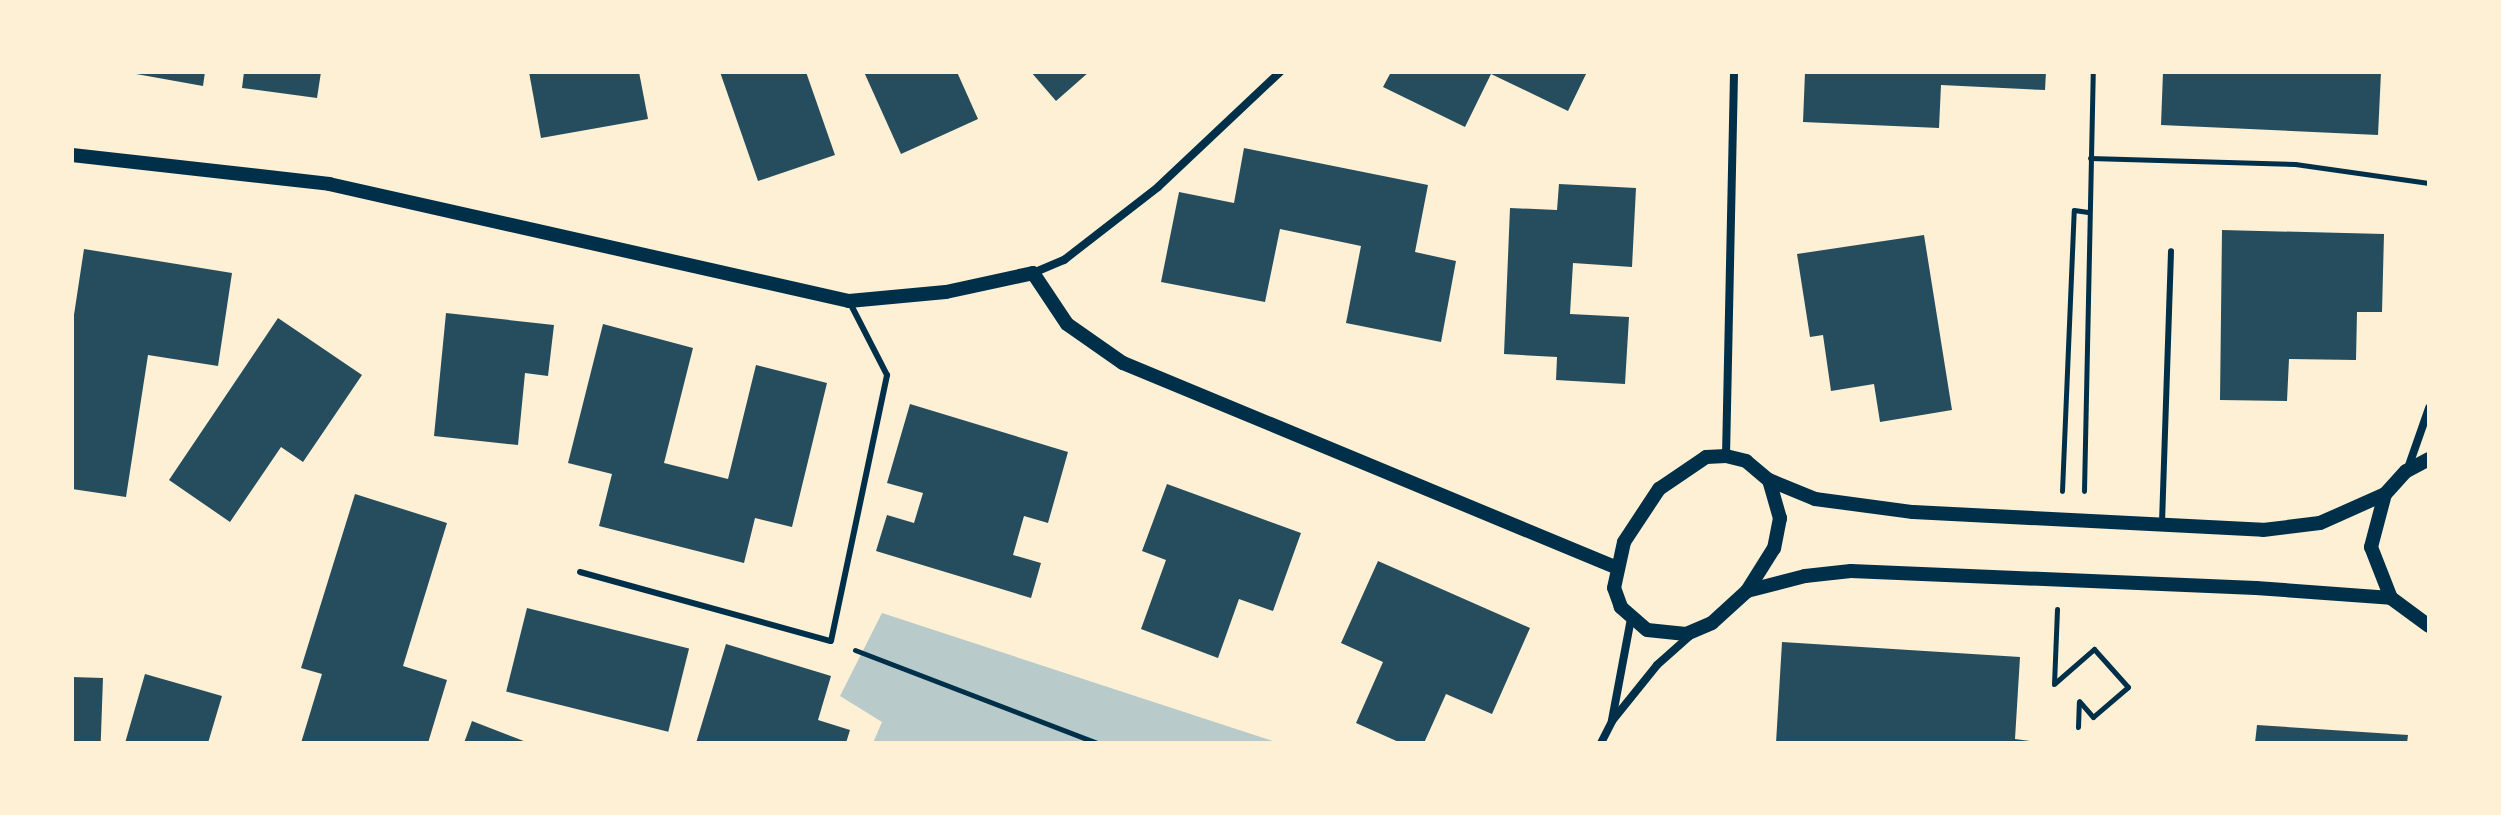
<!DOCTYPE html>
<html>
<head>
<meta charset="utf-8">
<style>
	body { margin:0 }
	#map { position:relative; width:2501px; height:815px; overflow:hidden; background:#fdf0d5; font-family:Commissioner,sans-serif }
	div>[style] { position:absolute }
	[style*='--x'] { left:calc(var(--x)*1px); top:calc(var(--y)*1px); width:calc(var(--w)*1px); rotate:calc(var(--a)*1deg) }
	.green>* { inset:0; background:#b9caca }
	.building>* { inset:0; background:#264d5e; transform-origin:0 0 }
	.path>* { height:5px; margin:-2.5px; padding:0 2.5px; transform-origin:2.5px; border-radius:2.5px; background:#003049 }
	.service>* { height:6px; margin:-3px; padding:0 3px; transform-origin:3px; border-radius:3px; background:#003049 }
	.minor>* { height:8px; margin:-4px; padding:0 4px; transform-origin:4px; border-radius:4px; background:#003049 }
	.tertiary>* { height:14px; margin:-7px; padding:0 7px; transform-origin:7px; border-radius:7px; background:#003049 }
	span { translate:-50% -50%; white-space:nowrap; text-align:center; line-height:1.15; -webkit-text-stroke:6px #fdf0d5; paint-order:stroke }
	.frame { position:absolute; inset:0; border:74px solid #fdf0d5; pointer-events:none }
</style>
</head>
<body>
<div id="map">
	<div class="green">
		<i style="clip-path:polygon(882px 613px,1279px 743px,873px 743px,882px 722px,840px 696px)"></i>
	</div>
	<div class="building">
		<i style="clip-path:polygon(125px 72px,205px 72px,203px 86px)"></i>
		<i style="clip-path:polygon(244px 72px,321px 72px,317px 98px,242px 88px)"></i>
		<i style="clip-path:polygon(529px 72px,639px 72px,648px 119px,541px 138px)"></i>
		<i style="clip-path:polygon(720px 72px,806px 72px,835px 155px,758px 181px)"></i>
		<i style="clip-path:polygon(864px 72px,957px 72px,978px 119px,901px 154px)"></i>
		<i style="clip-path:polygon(1031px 72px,1089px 72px,1056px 101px)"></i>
		<i style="clip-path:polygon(1391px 72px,1587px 72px,1568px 111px,1491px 74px,1465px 127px,1383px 87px)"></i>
		<i style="clip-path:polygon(1805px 72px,2046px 72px,2045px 90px,1941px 85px,1939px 128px,1803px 122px)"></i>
		<i style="clip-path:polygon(2163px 72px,2381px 72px,2378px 135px,2161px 125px)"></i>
		<i style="clip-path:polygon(1244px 148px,1428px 185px,1415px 252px,1456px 261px,1441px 342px,1346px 323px,1361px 246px,1280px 229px,1265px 302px,1161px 282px,1179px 192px,1234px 203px)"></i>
		<i style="clip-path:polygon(1559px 184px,1636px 188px,1632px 267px,1573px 263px,1570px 314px,1629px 317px,1625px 384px,1556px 380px,1557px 357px,1504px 354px,1510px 208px,1557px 210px)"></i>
		<i style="clip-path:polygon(2222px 230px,2384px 234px,2382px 312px,2357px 312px,2356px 360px,2289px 359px,2287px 401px,2220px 400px)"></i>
		<i style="clip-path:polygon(1924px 235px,1952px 410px,1880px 422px,1874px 384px,1831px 391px,1823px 335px,1810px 337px,1797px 254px)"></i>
		<i style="clip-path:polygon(84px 249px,232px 273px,218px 366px,148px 355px,126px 497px,72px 489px,72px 328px)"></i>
		<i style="clip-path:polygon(446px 313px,554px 325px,548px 376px,525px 373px,518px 445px,434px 436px)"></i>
		<i style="clip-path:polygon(278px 318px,362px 375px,303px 462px,281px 447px,230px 522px,169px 480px)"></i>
		<i style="clip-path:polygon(603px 324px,693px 348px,664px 463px,728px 479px,756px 365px,827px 383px,792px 527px,755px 518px,744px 563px,599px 526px,612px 474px,568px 463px)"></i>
		<i style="clip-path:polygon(910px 404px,1068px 452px,1048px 523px,1024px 516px,1013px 555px,1041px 563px,1031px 598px,876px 551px,887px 515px,914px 523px,923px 493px,887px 483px)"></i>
		<i style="clip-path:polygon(1167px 484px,1301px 533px,1273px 611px,1239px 599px,1218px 658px,1141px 629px,1166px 560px,1142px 551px)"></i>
		<i style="clip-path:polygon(355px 494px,447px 523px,403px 666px,447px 680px,428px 743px,301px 743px,322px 674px,301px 668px)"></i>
		<i style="clip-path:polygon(1378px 561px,1530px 628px,1492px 714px,1446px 694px,1424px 743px,1401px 743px,1356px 723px,1383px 662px,1341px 643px)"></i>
		<i style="left:527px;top:608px;width:167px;height:86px;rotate:14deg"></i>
		<i style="clip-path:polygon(1782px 642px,2020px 657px,2015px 739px,2045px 743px,1776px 743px)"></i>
		<i style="clip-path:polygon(726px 644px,831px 676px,818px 720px,850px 730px,846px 743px,696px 743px)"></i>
		<i style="clip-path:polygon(145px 674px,222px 696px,208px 743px,125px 743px)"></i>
		<i style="left:72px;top:677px;width:31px;height:66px;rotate:2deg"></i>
		<i style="clip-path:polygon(472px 721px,529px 743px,464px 743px)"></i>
		<i style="clip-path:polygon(2257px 725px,2408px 735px,2407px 743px,2255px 743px)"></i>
	</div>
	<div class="path">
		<i style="--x:2090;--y:158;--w:205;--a:1.7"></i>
		<i style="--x:2295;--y:164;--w:135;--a:8.1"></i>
		<i style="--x:2062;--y:491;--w:281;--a:-87.6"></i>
		<i style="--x:2074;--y:210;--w:14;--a:8"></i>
		<i style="--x:2084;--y:491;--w:419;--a:-88.8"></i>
		<i style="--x:855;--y:650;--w:259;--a:21"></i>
		<i style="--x:2055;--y:683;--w:52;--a:-41.1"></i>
		<i style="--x:2094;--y:649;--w:51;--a:48.2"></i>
		<i style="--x:2128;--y:687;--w:46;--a:139.4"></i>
		<i style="--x:2093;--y:717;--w:21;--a:-131"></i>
		<i style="--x:2054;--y:684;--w:75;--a:-87.7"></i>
		<i style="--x:2078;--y:727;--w:25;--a:-88"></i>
	</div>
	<div class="service">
		<i style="--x:2162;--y:523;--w:272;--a:-88.1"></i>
		<i style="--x:580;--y:572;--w:260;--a:15.4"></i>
		<i style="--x:831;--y:641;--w:272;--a:-78.1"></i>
		<i style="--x:887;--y:375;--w:83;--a:-117.2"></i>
	</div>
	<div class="minor">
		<i style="--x:1033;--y:273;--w:34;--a:-23"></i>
		<i style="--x:1064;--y:260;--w:119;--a:-37.8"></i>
		<i style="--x:1158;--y:187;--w:168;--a:-43.3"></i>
		<i style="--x:1726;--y:456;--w:384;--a:-88.8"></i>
		<i style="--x:2408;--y:468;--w:64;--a:-70.7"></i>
		<i style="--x:1612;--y:720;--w:104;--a:-79.4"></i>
		<i style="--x:1601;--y:743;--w:25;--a:-63"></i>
		<i style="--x:1612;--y:721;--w:72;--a:-51.2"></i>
		<i style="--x:1657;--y:665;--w:47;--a:-41.5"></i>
	</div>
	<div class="tertiary">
		<i style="--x:72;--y:155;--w:259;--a:6.4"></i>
		<i style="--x:329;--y:184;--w:533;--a:12.68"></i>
		<i style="--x:849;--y:301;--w:97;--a:-5.3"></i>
		<i style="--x:946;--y:292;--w:89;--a:-12.3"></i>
		<i style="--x:1033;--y:273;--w:61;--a:56.3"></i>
		<i style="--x:1067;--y:324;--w:68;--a:34.9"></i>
		<i style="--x:1123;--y:363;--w:533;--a:22.52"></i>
		<i style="--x:1726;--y:456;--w:21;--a:14"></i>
		<i style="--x:1746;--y:461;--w:30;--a:40"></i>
		<i style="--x:1769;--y:480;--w:40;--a:74"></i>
		<i style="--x:1780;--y:518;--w:31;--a:101"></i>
		<i style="--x:1774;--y:548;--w:51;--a:122.1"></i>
		<i style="--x:1747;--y:591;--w:47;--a:137.6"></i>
		<i style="--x:1712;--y:623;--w:28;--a:157"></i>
		<i style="--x:1686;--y:634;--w:39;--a:-174"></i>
		<i style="--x:1647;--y:630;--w:35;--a:-139"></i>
		<i style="--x:1621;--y:607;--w:20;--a:-110"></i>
		<i style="--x:1614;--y:588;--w:47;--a:-77.7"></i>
		<i style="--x:1624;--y:542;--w:64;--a:-56.6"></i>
		<i style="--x:1659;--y:489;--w:57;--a:-34.2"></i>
		<i style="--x:1706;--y:457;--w:20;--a:-3"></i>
		<i style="--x:2429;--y:459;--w:26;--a:152"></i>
		<i style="--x:2406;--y:471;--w:31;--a:132"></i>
		<i style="--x:2385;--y:494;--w:55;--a:104.8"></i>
		<i style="--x:2371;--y:547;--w:55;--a:68.6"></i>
		<i style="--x:2391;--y:598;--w:47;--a:36.4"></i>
		<i style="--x:1769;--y:480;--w:50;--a:22.4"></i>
		<i style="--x:1815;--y:499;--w:99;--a:7.6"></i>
		<i style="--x:1913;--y:512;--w:350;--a:2.9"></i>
		<i style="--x:2263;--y:530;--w:57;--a:-7"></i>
		<i style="--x:2320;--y:523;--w:71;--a:-24"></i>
		<i style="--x:1747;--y:591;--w:60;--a:-14.5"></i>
		<i style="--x:1805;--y:576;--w:46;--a:-6.2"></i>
		<i style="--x:1851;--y:571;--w:405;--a:2.4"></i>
		<i style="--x:2256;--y:588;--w:135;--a:4.2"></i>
	</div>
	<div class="frame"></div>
</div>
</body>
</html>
